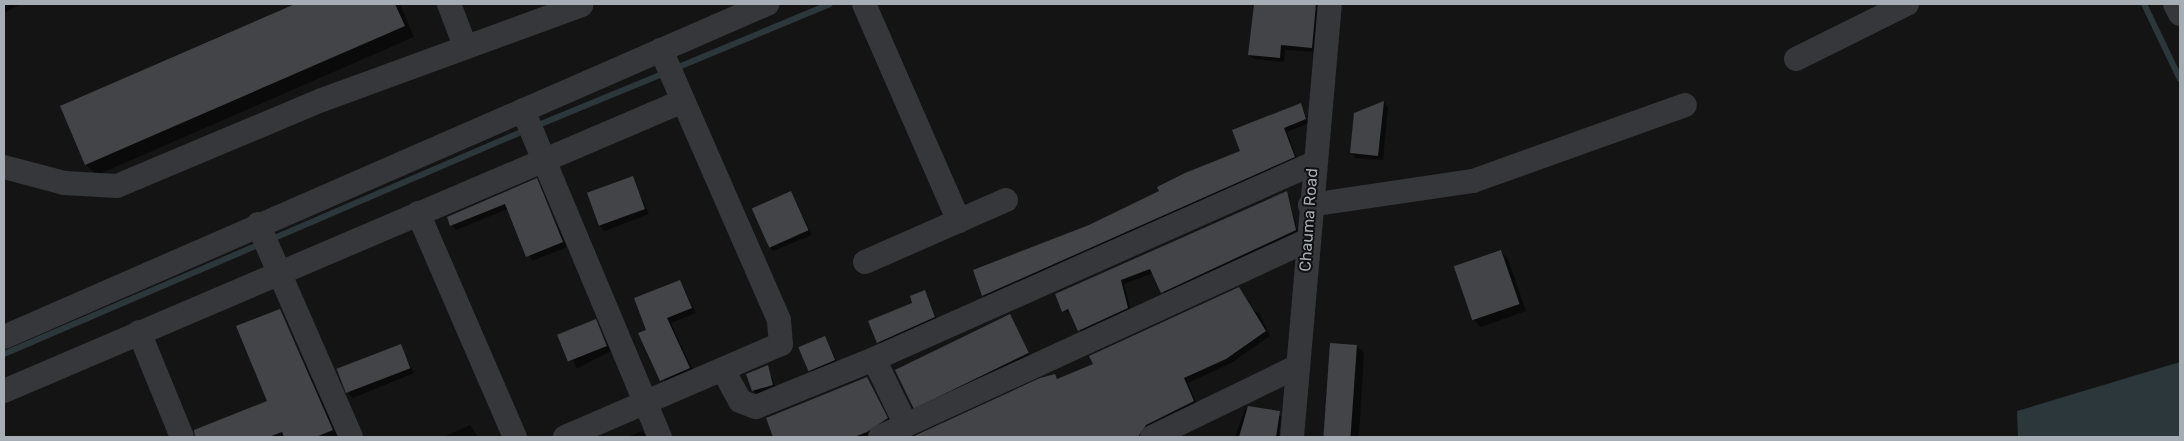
<!DOCTYPE html>
<html>
<head>
<meta charset="utf-8">
<style>
	body { margin:0 }
	#map { position:relative; width:2184px; height:441px; overflow:hidden; background:#141415; font-family:Rubik,sans-serif }
	div>[style] { position:absolute }
	[style*='--x'] { left:calc(var(--x)*1px); top:calc(var(--y)*1px); width:calc(var(--w)*1px); rotate:calc(var(--a)*1deg) }
	.water>* { inset:0; background:#2c373b }
	.shadow>* { inset:0; background:#0007; transform-origin:0 0 }
	.stream>* { height:6px; margin:-3px; padding:0 3px; transform-origin:3px; border-radius:3px; background:#2c373b }
	.building>* { inset:0; background:#434448; transform-origin:0 0 }
	.minor>* { height:24px; margin:-12px; padding:0 12px; transform-origin:12px; border-radius:12px; background:#35373a }
	span { translate:-50% -50%; white-space:nowrap; text-align:center; line-height:1.15; -webkit-text-stroke:4px #0f0f10; paint-order:stroke }
	.street-label { font-size:16px; color:#a6adb5 }
	.frame { position:absolute; inset:0; border:5px solid #a6adb5; pointer-events:none }
</style>
</head>
<body>
<div id="map">
	<div class="water">
		<i style="clip-path:polygon(2180px 362px,2180px 437px,2018px 437px,2017px 411px)"></i>
	</div>
	<div class="shadow">
		<i style="clip-path:polygon(4px 4px,21px 4px,4px 13px)"></i>
		<i style="clip-path:polygon(298px 4px,400px 4px,414px 37px,97px 175px,86px 165px,61px 107px)"></i>
		<i style="clip-path:polygon(1254px 4px,1322px 4px,1317px 52px,1285px 50px,1284px 62px,1254px 59px,1249px 55px)"></i>
		<i style="clip-path:polygon(1384px 102px,1388px 107px,1383px 160px,1356px 158px,1351px 153px)"></i>
		<i style="clip-path:polygon(1301px 105px,1309px 123px,1287px 132px,1298px 161px,987px 299px,983px 295px,1089px 226px,1242px 152px)"></i>
		<i style="clip-path:polygon(632px 178px,649px 214px,605px 231px,600px 226px)"></i>
		<i style="clip-path:polygon(536px 180px,567px 247px,532px 261px,508px 209px,456px 230px,452px 225px,448px 218px)"></i>
		<i style="clip-path:polygon(791px 192px,812px 235px,773px 251px,768px 246px)"></i>
		<i style="clip-path:polygon(1286px 192px,1299px 234px,1165px 295px,1153px 273px,1124px 284px,1131px 311px,1082px 334px,1070px 313px,1063px 311px,1057px 294px)"></i>
		<i style="clip-path:polygon(1501px 251px,1508px 259px,1526px 311px,1481px 327px,1474px 320px)"></i>
		<i style="clip-path:polygon(680px 281px,696px 313px,671px 323px,694px 373px,666px 385px,648px 330px)"></i>
		<i style="clip-path:polygon(1238px 289px,1251px 310px,1259px 313px,1270px 336px,1231px 363px,1188px 383px,1198px 406px,1145px 437px,915px 437px,1041px 380px,1055px 376px,1058px 379px,1094px 364px)"></i>
		<i style="clip-path:polygon(925px 292px,938px 321px,882px 346px,878px 342px)"></i>
		<i style="clip-path:polygon(280px 310px,338px 437px,206px 437px,203px 428px,269px 401px)"></i>
		<i style="clip-path:polygon(1010px 315px,1031px 357px,917px 410px,914px 406px)"></i>
		<i style="left:595px;top:320px;width:35px;height:38px;rotate:63deg"></i>
		<i style="clip-path:polygon(825px 337px,839px 365px,813px 375px,799px 348px)"></i>
		<i style="clip-path:polygon(1331px 345px,1357px 346px,1364px 353px,1359px 437px,1326px 437px)"></i>
		<i style="clip-path:polygon(400px 346px,414px 373px,353px 398px,348px 393px)"></i>
		<i style="clip-path:polygon(767px 366px,777px 390px,758px 395px,753px 390px)"></i>
		<i style="clip-path:polygon(867px 378px,891px 423px,873px 437px,775px 437px,768px 418px)"></i>
		<i style="clip-path:polygon(1245px 409px,1275px 411px,1281px 417px,1279px 437px,1235px 437px)"></i>
		<i style="clip-path:polygon(470px 425px,478px 437px,443px 437px)"></i>
		<i style="clip-path:polygon(642px 431px,647px 437px,627px 437px)"></i>
	</div>
	<div class="stream">
		<i style="--x:2144;--y:4;--w:83;--a:64.4"></i>
		<i style="--x:681;--y:66;--w:161;--a:-22.6"></i>
		<i style="--x:536;--y:126;--w:136;--a:-22.4"></i>
		<i style="--x:4;--y:354;--w:568;--a:-23.23"></i>
	</div>
	<div class="building">
		<i style="clip-path:polygon(295px 4px,395px 4px,405px 26px,85px 165px,60px 106px)"></i>
		<i style="clip-path:polygon(1254px 4px,1316px 4px,1312px 48px,1281px 45px,1280px 58px,1248px 55px)"></i>
		<i style="clip-path:polygon(1384px 101px,1378px 156px,1350px 153px,1354px 113px)"></i>
		<i style="clip-path:polygon(1301px 103px,1306px 119px,1284px 128px,1295px 157px,982px 296px,973px 270px,1089px 225px,1159px 191px,1157px 187px,1185px 173px,1240px 151px,1232px 130px)"></i>
		<i style="left:633px;top:176px;width:35px;height:49px;rotate:70deg"></i>
		<i style="clip-path:polygon(537px 178px,563px 242px,526px 257px,505px 204px,450px 226px,447px 217px)"></i>
		<i style="left:791px;top:191px;width:43px;height:43px;rotate:66deg"></i>
		<i style="clip-path:polygon(1287px 191px,1296px 230px,1161px 293px,1150px 269px,1121px 280px,1128px 308px,1078px 331px,1068px 309px,1062px 312px,1055px 294px)"></i>
		<i style="left:1501px;top:250px;width:57px;height:50px;rotate:71deg"></i>
		<i style="clip-path:polygon(680px 280px,692px 308px,667px 318px,690px 368px,660px 381px,638px 333px,646px 330px,634px 298px)"></i>
		<i style="clip-path:polygon(1239px 287px,1266px 331px,1226px 359px,1184px 378px,1194px 401px,1146px 425px,1138px 437px,912px 437px,1040px 378px,1055px 374px,1057px 379px,1093px 364px,1089px 356px)"></i>
		<i style="clip-path:polygon(925px 290px,935px 317px,877px 343px,868px 321px,912px 303px,910px 296px)"></i>
		<i style="clip-path:polygon(280px 309px,333px 430px,316px 437px,284px 437px,282px 432px,269px 437px,195px 437px,194px 430px,267px 401px,236px 326px)"></i>
		<i style="left:1010px;top:314px;width:43px;height:128px;rotate:64deg"></i>
		<i style="left:596px;top:319px;width:29px;height:42px;rotate:68deg"></i>
		<i style="left:825px;top:336px;width:26px;height:29px;rotate:67deg"></i>
		<i style="left:1330px;top:343px;width:27px;height:94px;rotate:4deg"></i>
		<i style="left:401px;top:344px;width:26px;height:69px;rotate:69deg"></i>
		<i style="clip-path:polygon(768px 365px,773px 385px,752px 391px,746px 374px)"></i>
		<i style="clip-path:polygon(867px 377px,888px 418px,867px 432px,854px 437px,773px 437px,766px 418px)"></i>
		<i style="clip-path:polygon(1248px 406px,1280px 411px,1276px 437px,1239px 437px)"></i>
	</div>
	<div class="minor">
		<i style="--x:449;--y:4;--w:45;--a:69.1"></i>
		<i style="--x:864;--y:4;--w:237;--a:66.4"></i>
		<i style="--x:2175;--y:4;--w:11;--a:63"></i>
		<i style="--x:1796;--y:59;--w:124;--a:-26.4"></i>
		<i style="--x:523;--y:110;--w:355;--a:67.3"></i>
		<i style="--x:4;--y:167;--w:62;--a:14.9"></i>
		<i style="--x:64;--y:183;--w:53;--a:3.2"></i>
		<i style="--x:117;--y:186;--w:222;--a:-22.8"></i>
		<i style="--x:322;--y:100;--w:276;--a:-20.1"></i>
		<i style="--x:1310;--y:205;--w:165;--a:-8.4"></i>
		<i style="--x:1473;--y:181;--w:225;--a:-19.7"></i>
		<i style="--x:418;--y:213;--w:244;--a:66.6"></i>
		<i style="--x:258;--y:224;--w:232;--a:66.4"></i>
		<i style="--x:865;--y:262;--w:154;--a:-23.7"></i>
		<i style="--x:139;--y:332;--w:113;--a:67.7"></i>
		<i style="--x:4;--y:337;--w:833;--a:-23.58"></i>
		<i style="--x:723;--y:370;--w:35;--a:61"></i>
		<i style="--x:740;--y:401;--w:17;--a:21"></i>
		<i style="--x:756;--y:407;--w:127;--a:-22.1"></i>
		<i style="--x:4;--y:391;--w:738;--a:-23.13"></i>
		<i style="--x:906;--y:425;--w:73;--a:-115.9"></i>
		<i style="--x:874;--y:359;--w:480;--a:-24"></i>
		<i style="--x:565;--y:437;--w:235;--a:-23.3"></i>
		<i style="--x:781;--y:344;--w:24;--a:-95"></i>
		<i style="--x:779;--y:320;--w:295;--a:-113.6"></i>
		<i style="--x:880;--y:437;--w:471;--a:-24.7"></i>
		<i style="--x:1152;--y:437;--w:162;--a:-25.9"></i>
		<i style="--x:1292;--y:437;--w:435;--a:-85"></i>
	</div>
	<div class="street-label">
		<span style="left:1309px;top:220px;rotate:-86deg">Chauma Road</span>
	</div>
	<div class="frame"></div>
</div>
</body>
</html>
